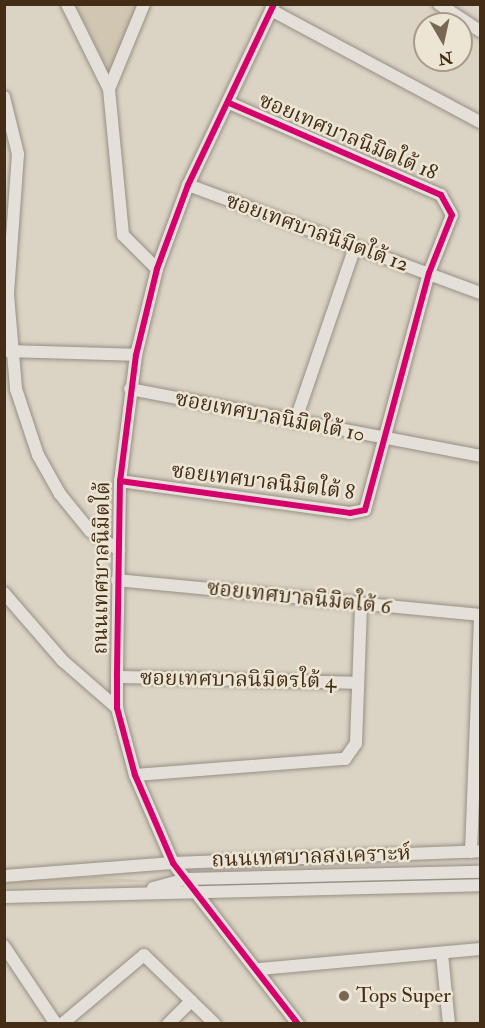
<!DOCTYPE html>
<html>
<head>
<meta charset="utf-8">
<style>
	body { margin:0 }
	#map { position:relative; width:485px; height:1028px; overflow:hidden; background:#dbd4c5; font-family:"IM FELL Double Pica","Noto Serif Thai",serif }
	div>[style] { position:absolute }
	[style*='--x'] { left:calc(var(--x)*1px); top:calc(var(--y)*1px); width:calc(var(--w)*1px); rotate:calc(var(--a)*1deg) }
	.green>* { inset:0; background:#d1c6b1 }
	.roads { filter:drop-shadow(0 0 2px #968f84) drop-shadow(0 0 2px #968f84) }
	.minor>* { height:12px; margin:-6px; padding:0 6px; transform-origin:6px; border-radius:6px; background:#e4e0d9 }
	.cycleway>* { height:6px; margin:-3px; padding:0 3px; transform-origin:3px; border-radius:3px; background:#d6006c }
	.dots>* { width:16px; height:16px; translate:-50% -50%; box-sizing:border-box; border:3px solid #ede5d4; border-radius:50% }
	span { translate:-50% -50%; white-space:nowrap; text-align:center; line-height:1.15; -webkit-text-stroke:5px #ede5d4; paint-order:stroke }
	.street-label { font-size:21px; color:#432d16 }
	.poi-label { font-size:21px; color:#432d16 }
	.left { translate:0 -50%; text-align:left }
	.frame { position:absolute; inset:0; border:6px solid #432d16; pointer-events:none }
	.north { position:absolute; left:413px; top:12px; width:60px; height:60px; box-sizing:border-box; background:#ede5d4; border:2px solid #a99b88; border-radius:50%; rotate:171deg; font-size:16px; font-weight:700; line-height:24px; text-align:center; color:#432d16 }
	.north::after { content:''; display:block; margin:auto; width:21px; height:27px; background:#786753; clip-path:polygon(50% 0,100% 100%,50% 72%,0 100%) }
</style>
</head>
<body>
<div id="map">
	<div class="green">
		<i style="clip-path:polygon(72px 5px,137px 5px,109px 73px,87px 27px)"></i>
		<i style="clip-path:polygon(98px 877px,154px 881px,5px 888px,4px 881px)"></i>
	</div>
	<div class="roads">
		<div class="minor">
			<i style="--x:67;--y:4;--w:95;--a:63.7"></i>
			<i style="--x:109;--y:89;--w:147;--a:84.5"></i>
			<i style="--x:123;--y:235;--w:48;--a:45"></i>
			<i style="--x:274;--y:4;--w:200;--a:115.4"></i>
			<i style="--x:188;--y:185;--w:90;--a:110.3"></i>
			<i style="--x:157;--y:269;--w:89;--a:103.7"></i>
			<i style="--x:136;--y:355;--w:127;--a:97.2"></i>
			<i style="--x:120;--y:481;--w:196;--a:90.9"></i>
			<i style="--x:117;--y:677;--w:31;--a:90"></i>
			<i style="--x:117;--y:708;--w:69;--a:75"></i>
			<i style="--x:135;--y:775;--w:96;--a:66.6"></i>
			<i style="--x:173;--y:863;--w:204;--a:52.2"></i>
			<i style="--x:439;--y:4;--w:49;--a:33.4"></i>
			<i style="--x:271;--y:10;--w:237;--a:28.2"></i>
			<i style="--x:109;--y:89;--w:92;--a:-67.6"></i>
			<i style="--x:4;--y:97;--w:59;--a:76.2"></i>
			<i style="--x:18;--y:154;--w:141;--a:94.1"></i>
			<i style="--x:8;--y:295;--w:94;--a:85.1"></i>
			<i style="--x:16;--y:389;--w:70;--a:71.6"></i>
			<i style="--x:38;--y:455;--w:45;--a:60.6"></i>
			<i style="--x:60;--y:494;--w:48;--a:51"></i>
			<i style="--x:90;--y:531;--w:35;--a:33"></i>
			<i style="--x:188;--y:185;--w:311;--a:20.3"></i>
			<i style="--x:4;--y:351;--w:132;--a:1.7"></i>
			<i style="--x:130;--y:389;--w:356;--a:10.8"></i>
			<i style="--x:295;--y:422;--w:185;--a:-71.1"></i>
			<i style="--x:120;--y:481;--w:232;--a:7.9"></i>
			<i style="--x:350;--y:513;--w:15;--a:-11"></i>
			<i style="--x:365;--y:510;--w:245;--a:-74.9"></i>
			<i style="--x:429;--y:273;--w:62;--a:-68.4"></i>
			<i style="--x:452;--y:215;--w:23;--a:-119"></i>
			<i style="--x:441;--y:195;--w:231;--a:-156.5"></i>
			<i style="--x:117;--y:580;--w:365;--a:5.5"></i>
			<i style="--x:4;--y:593;--w:90;--a:49.1"></i>
			<i style="--x:63;--y:661;--w:72;--a:41"></i>
			<i style="--x:117;--y:677;--w:241;--a:1.4"></i>
			<i style="--x:135;--y:775;--w:211;--a:-4.4"></i>
			<i style="--x:345;--y:759;--w:19;--a:-55"></i>
			<i style="--x:356;--y:743;--w:138;--a:-87.9"></i>
			<i style="--x:471;--y:852;--w:237;--a:-87.8"></i>
			<i style="--x:4;--y:876;--w:169;--a:-4.4"></i>
			<i style="--x:173;--y:863;--w:307;--a:-2.2"></i>
			<i style="--x:153;--y:888;--w:35;--a:-15"></i>
			<i style="--x:187;--y:879;--w:293;--a:-1.4"></i>
			<i style="--x:4;--y:897;--w:476;--a:-1.4"></i>
			<i style="--x:4;--y:946;--w:94;--a:56.3"></i>
			<i style="--x:442;--y:954;--w:70;--a:84.3"></i>
			<i style="--x:260;--y:969;--w:221;--a:-5.2"></i>
			<i style="--x:62;--y:1024;--w:107;--a:-40.1"></i>
			<i style="--x:144;--y:955;--w:99;--a:44.2"></i>
			<i style="--x:168;--y:1024;--w:33;--a:-45"></i>
		</div>
	</div>
	<div class="cycleway">
		<i style="--x:274;--y:4;--w:200;--a:115.4"></i>
		<i style="--x:188;--y:185;--w:90;--a:110.3"></i>
		<i style="--x:157;--y:269;--w:89;--a:103.7"></i>
		<i style="--x:136;--y:355;--w:127;--a:97.2"></i>
		<i style="--x:120;--y:481;--w:196;--a:90.9"></i>
		<i style="--x:117;--y:677;--w:31;--a:90"></i>
		<i style="--x:117;--y:708;--w:69;--a:75"></i>
		<i style="--x:135;--y:775;--w:96;--a:66.6"></i>
		<i style="--x:173;--y:863;--w:204;--a:52.2"></i>
		<i style="--x:120;--y:481;--w:232;--a:7.9"></i>
		<i style="--x:350;--y:513;--w:15;--a:-11"></i>
		<i style="--x:365;--y:510;--w:245;--a:-74.9"></i>
		<i style="--x:429;--y:273;--w:62;--a:-68.4"></i>
		<i style="--x:452;--y:215;--w:23;--a:-119"></i>
		<i style="--x:441;--y:195;--w:231;--a:-156.5"></i>
	</div>
	<div class="dots">
		<i style="left:344px;top:996px;background:#786753"></i>
	</div>
	<div class="street-label">
		<span style="left:348px;top:137px;rotate:23deg">ซอยเทศบาลนิมิตใต้ 18</span>
		<span style="left:317px;top:233px;rotate:20deg">ซอยเทศบาลนิมิตใต้ 12</span>
		<span style="left:270px;top:417px;rotate:11deg">ซอยเทศบาลนิมิตใต้ 10</span>
		<span style="left:263px;top:482px;rotate:7deg">ซอยเทศบาลนิมิตใต้ 8</span>
		<span style="left:102px;top:568px;rotate:-89deg">ถนนเทศบาลนิมิตใต้</span>
		<span style="left:299px;top:598px;rotate:6deg">ซอยเทศบาลนิมิตใต้ 6</span>
		<span style="left:238px;top:680px;rotate:1deg">ซอยเทศบาลนิมิตรใต้ 4</span>
		<span style="left:311px;top:857px;rotate:-2deg">ถนนเทศบาลสงเคราะห์</span>
	</div>
	<div class="poi-label">
		<span class="left" style="left:356px;top:996px">Tops Super</span>
	</div>
	<div class="frame"></div>
	<div class="north">N</div>
</div>
</body>
</html>
